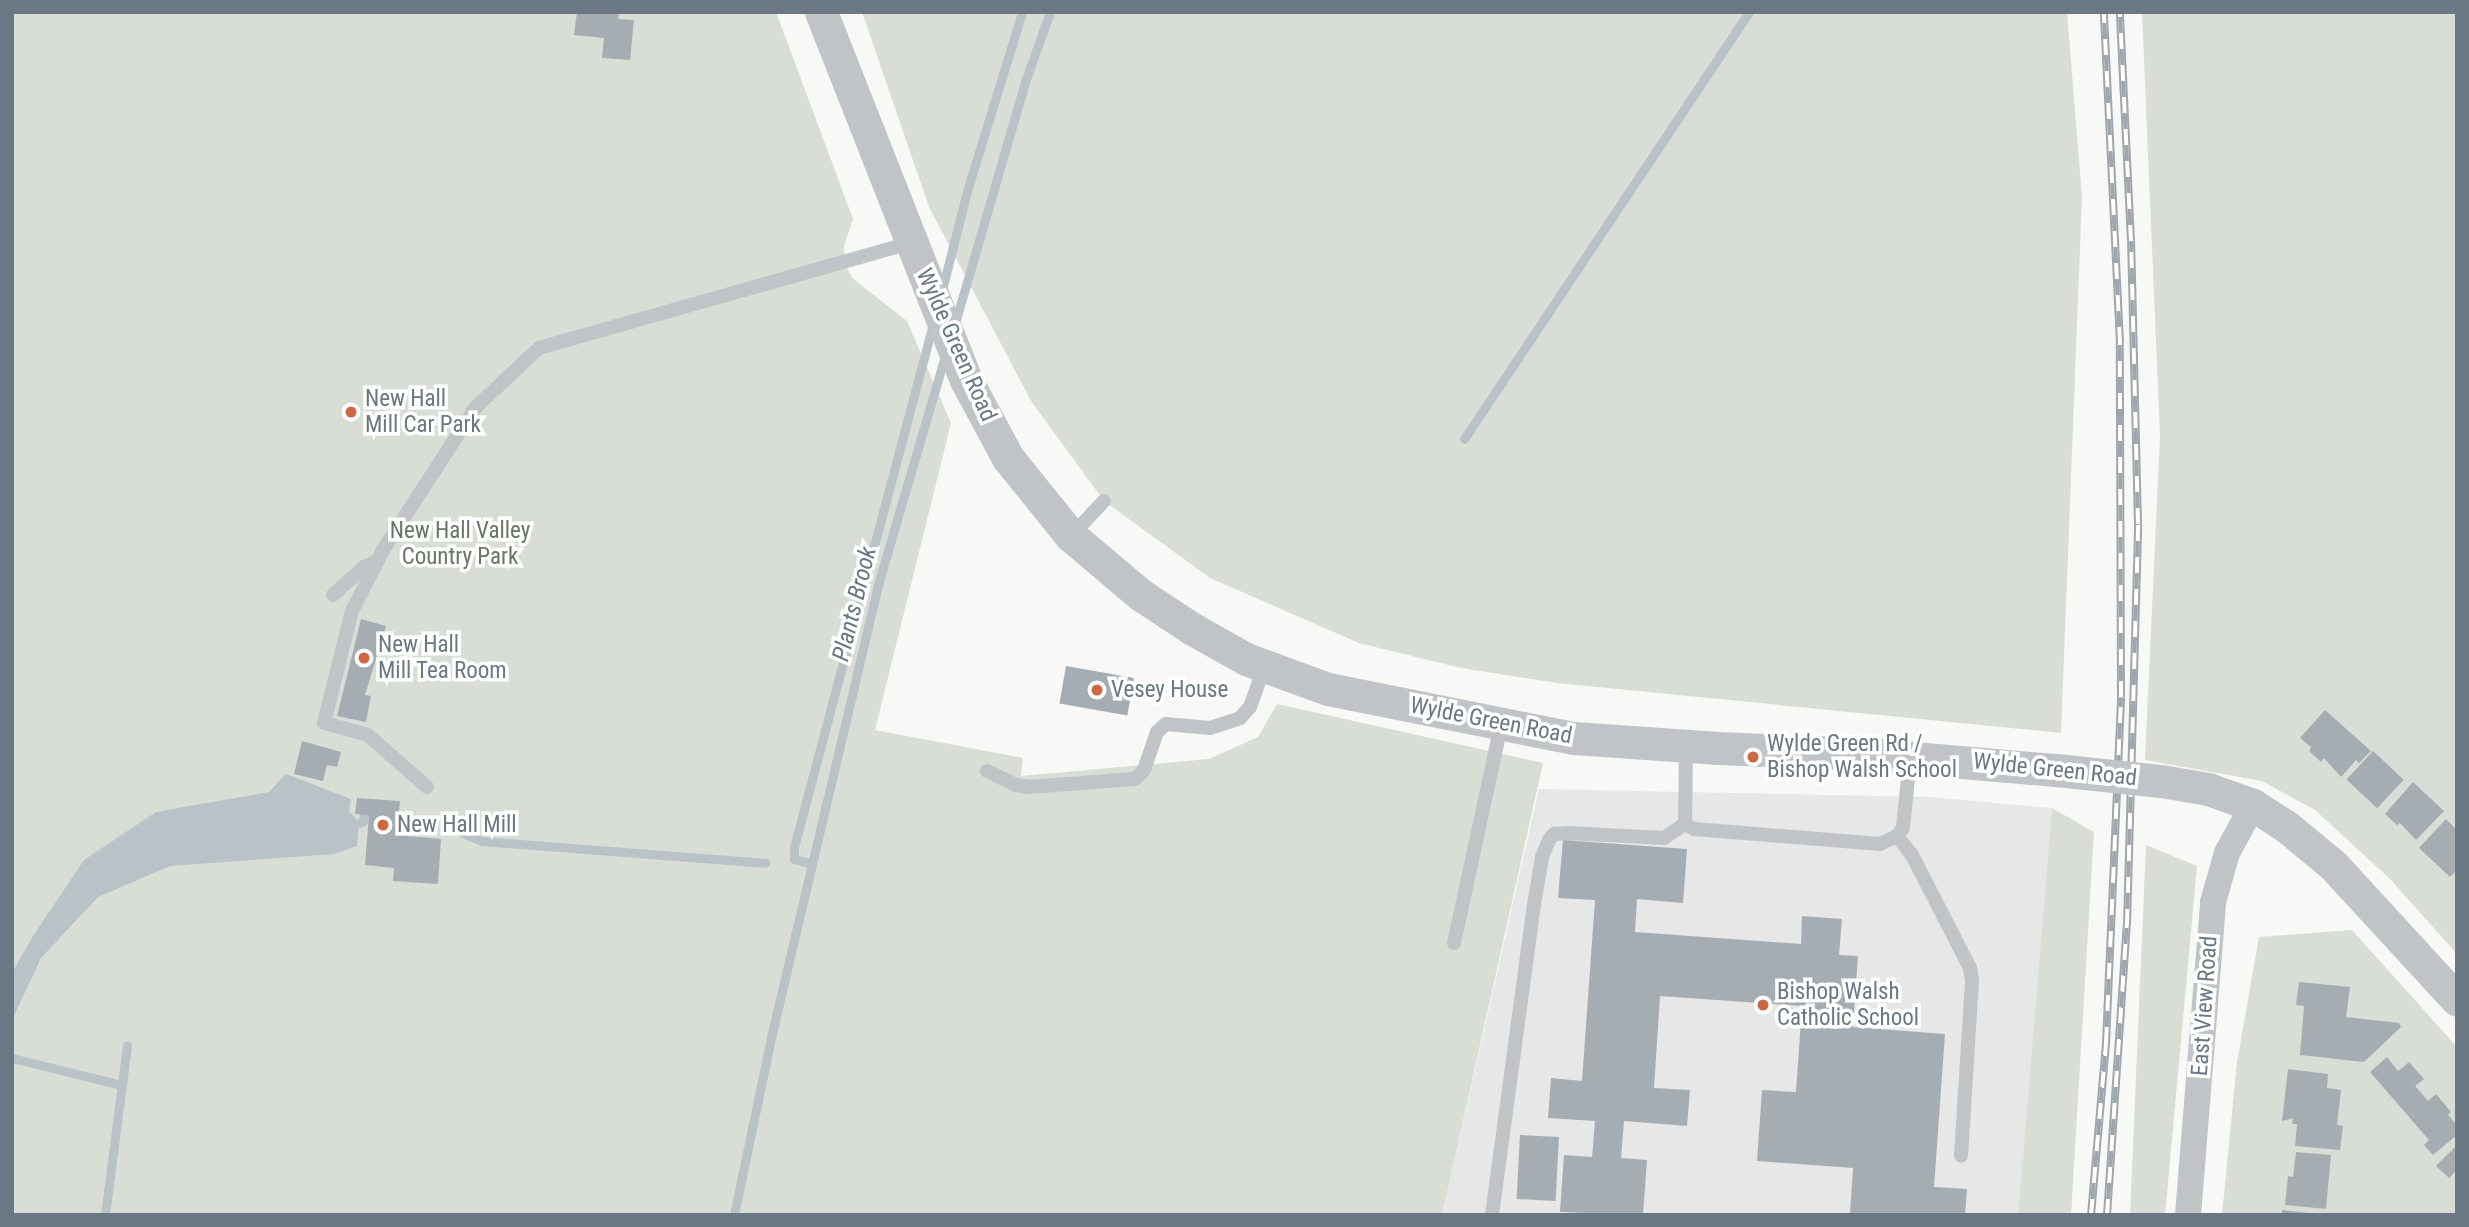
<!DOCTYPE html>
<html>
<head>
<meta charset="utf-8">
<style>
	body { margin:0 }
	#map { position:relative; width:2469px; height:1227px; overflow:hidden; background:#f8f8f6; font-family:"Roboto Condensed",sans-serif }
	div>[style] { position:absolute }
	[style*='--x'] { left:calc(var(--x)*1px); top:calc(var(--y)*1px); width:calc(var(--w)*1px); rotate:calc(var(--a)*1deg) }
	.built>* { inset:0; background:#e6e7e6 }
	.green>* { inset:0; background:#d8ddd6 }
	.water>* { inset:0; background:#b9c2c7 }
	.stream>* { height:9px; margin:-4.5px; padding:0 4.5px; transform-origin:4.5px; border-radius:4.5px; background:#b9c2c7 }
	.building>* { inset:0; background:#a6adb2; transform-origin:0 0 }
	.service>* { height:14px; margin:-7px; padding:0 7px; transform-origin:7px; border-radius:7px; background:#c0c4c7 }
	.minor>* { height:26px; margin:-13px; padding:0 13px; transform-origin:13px; border-radius:13px; background:#c0c4c7 }
	.tertiary>* { height:33px; margin:-16.5px; padding:0 16.5px; transform-origin:16.5px; border-radius:16.5px; background:#c0c4c7 }
	.rail>* { height:8px; margin-top:-4px; transform-origin:0; background:repeating-linear-gradient(90deg,#fff 0 16px,#a0a6ab 0 32px); box-sizing:border-box; border-block:2px solid #a0a6ab }
	.tertiary-bridge>* { height:33px; margin:-16.5px; padding:0 16.5px; transform-origin:16.5px; border-radius:16.5px; background:#c0c4c7 }
	.dots>* { width:19px; height:19px; translate:-50% -50%; box-sizing:border-box; border:4px solid #fff; border-radius:50% }
	span { translate:-50% -50%; white-space:nowrap; text-align:center; line-height:1.15; -webkit-text-stroke:7px #fff; paint-order:stroke }
	.street-label { font-size:23px; color:#6b7883 }
	.poi-label { font-size:23px; color:#6b7883 }
	.left { translate:0 -50%; text-align:left }
	.park-label { font-size:23px; color:#677665 }
	.water-label { font-size:24px; color:#67777f; font-style:italic }
	.frame { position:absolute; inset:0; border:14px solid #6b7883; pointer-events:none }
</style>
</head>
<body>
<div id="map">
	<div class="built">
		<i style="clip-path:polygon(1539px 789px,1930px 797px,2052px 808px,2018px 1215px,1442px 1215px)"></i>
	</div>
	<div class="green">
		<i style="clip-path:polygon(12px 12px,776px 12px,853px 219px,844px 246px,845px 264px,852px 278px,907px 321px,951px 423px,875px 730px,1023px 758px,1021px 776px,1209px 759px,1258px 737px,1277px 704px,1543px 763px,1442px 1215px,12px 1215px)"></i>
		<i style="clip-path:polygon(862px 12px,2067px 12px,2082px 197px,2061px 733px,1557px 683px,1461px 668px,1359px 643px,1210px 578px,1104px 501px,1031px 401px,929px 207px)"></i>
		<i style="clip-path:polygon(2142px 12px,2457px 12px,2457px 954px,2389px 878px,2315px 810px,2262px 781px,2145px 760px,2160px 436px)"></i>
		<i style="clip-path:polygon(2052px 808px,2094px 832px,2071px 1215px,2018px 1215px)"></i>
		<i style="clip-path:polygon(2146px 845px,2197px 866px,2165px 1215px,2130px 1215px)"></i>
		<i style="clip-path:polygon(2352px 930px,2457px 1047px,2457px 1215px,2222px 1215px,2237px 1062px,2259px 937px)"></i>
	</div>
	<div class="water">
		<i style="clip-path:polygon(286px 774px,351px 799px,349px 811px,359px 823px,357px 846px,334px 854px,170px 866px,98px 897px,41px 958px,12px 1020px,12px 973px,33px 936px,84px 860px,156px 812px,269px 792px)"></i>
	</div>
	<div class="stream">
		<i style="--x:942;--y:290;--w:102;--a:-75.8"></i>
		<i style="--x:967;--y:191;--w:187;--a:-72.9"></i>
		<i style="--x:955;--y:323;--w:254;--a:-73.8"></i>
		<i style="--x:1026;--y:79;--w:71;--a:-70.3"></i>
		<i style="--x:1464;--y:439;--w:513;--a:-56.28"></i>
		<i style="--x:359;--y:823;--w:4;--a:-27"></i>
		<i style="--x:363;--y:821;--w:7;--a:-82"></i>
		<i style="--x:463;--y:833;--w:21;--a:23"></i>
		<i style="--x:482;--y:841;--w:284;--a:4.4"></i>
		<i style="--x:812;--y:864;--w:19;--a:-164"></i>
		<i style="--x:794;--y:859;--w:12;--a:-90"></i>
		<i style="--x:794;--y:847;--w:541;--a:-75.12"></i>
		<i style="--x:12;--y:1058;--w:112;--a:13.9"></i>
		<i style="--x:105;--y:1215;--w:171;--a:-82.6"></i>
		<i style="--x:734;--y:1215;--w:190;--a:-78.2"></i>
		<i style="--x:773;--y:1029;--w:464;--a:-76.7"></i>
		<i style="--x:880;--y:578;--w:234;--a:-73.7"></i>
	</div>
	<div class="building">
		<i style="clip-path:polygon(577px 12px,619px 12px,618px 19px,634px 20px,630px 60px,602px 58px,604px 38px,574px 35px)"></i>
		<i style="clip-path:polygon(361px 619px,386px 626px,365px 695px,371px 696px,366px 722px,337px 716px)"></i>
		<i style="left:1066px;top:666px;width:69px;height:38px;rotate:10deg"></i>
		<i style="clip-path:polygon(2325px 710px,2371px 751px,2359px 763px,2356px 760px,2341px 777px,2324px 758px,2321px 762px,2309px 751px,2311px 747px,2300px 738px)"></i>
		<i style="clip-path:polygon(302px 741px,341px 752px,337px 767px,327px 765px,323px 781px,294px 774px)"></i>
		<i style="left:2373px;top:751px;width:42px;height:39px;rotate:43deg"></i>
		<i style="clip-path:polygon(2413px 782px,2444px 811px,2416px 840px,2400px 823px,2397px 825px,2385px 814px)"></i>
		<i style="clip-path:polygon(357px 798px,400px 801px,397px 835px,441px 839px,438px 884px,393px 881px,394px 868px,365px 865px,369px 815px,355px 814px)"></i>
		<i style="clip-path:polygon(2446px 819px,2457px 830px,2457px 870px,2450px 877px,2419px 848px)"></i>
		<i style="clip-path:polygon(1563px 840px,1687px 849px,1683px 903px,1637px 899px,1635px 932px,1801px 944px,1802px 916px,1842px 919px,1839px 955px,1858px 956px,1853px 1027px,1945px 1034px,1934px 1187px,1967px 1189px,1965px 1215px,1850px 1215px,1853px 1168px,1757px 1161px,1762px 1090px,1796px 1092px,1802px 1006px,1660px 996px,1654px 1088px,1690px 1090px,1687px 1126px,1624px 1121px,1621px 1158px,1647px 1160px,1643px 1215px,1560px 1212px,1564px 1155px,1592px 1157px,1595px 1121px,1548px 1118px,1551px 1078px,1582px 1081px,1595px 900px,1558px 898px)"></i>
		<i style="clip-path:polygon(2299px 982px,2350px 987px,2346px 1017px,2399px 1023px,2401px 1027px,2364px 1062px,2300px 1055px,2304px 1006px,2296px 1005px)"></i>
		<i style="clip-path:polygon(2387px 1057px,2398px 1071px,2409px 1062px,2424px 1079px,2415px 1086px,2428px 1101px,2436px 1094px,2451px 1112px,2448px 1115px,2457px 1125px,2457px 1135px,2433px 1155px,2424px 1145px,2429px 1140px,2370px 1072px)"></i>
		<i style="clip-path:polygon(2288px 1069px,2328px 1074px,2327px 1088px,2341px 1090px,2337px 1125px,2343px 1126px,2340px 1150px,2295px 1146px,2297px 1124px,2292px 1124px,2293px 1118px,2282px 1121px)"></i>
		<i style="left:1520px;top:1135px;width:39px;height:64px;rotate:3deg"></i>
		<i style="clip-path:polygon(2457px 1145px,2457px 1170px,2449px 1178px,2436px 1166px)"></i>
		<i style="clip-path:polygon(2296px 1152px,2331px 1155px,2326px 1209px,2285px 1205px,2288px 1176px,2293px 1177px)"></i>
		<i style="clip-path:polygon(2282px 1210px,2309px 1213px,2309px 1215px,2282px 1215px)"></i>
	</div>
	<div class="service">
		<i style="--x:1071;--y:536;--w:48;--a:-46.7"></i>
		<i style="--x:333;--y:595;--w:42;--a:-42.1"></i>
		<i style="--x:364;--y:567;--w:15;--a:-23"></i>
		<i style="--x:1686;--y:746;--w:78;--a:90.7"></i>
		<i style="--x:1685;--y:824;--w:10;--a:29"></i>
		<i style="--x:1694;--y:829;--w:187;--a:4.6"></i>
		<i style="--x:1880;--y:844;--w:19;--a:-25"></i>
		<i style="--x:1897;--y:836;--w:10;--a:-53"></i>
		<i style="--x:1903;--y:828;--w:70;--a:-84.3"></i>
		<i style="--x:987;--y:771;--w:32;--a:26"></i>
		<i style="--x:1016;--y:785;--w:13;--a:9"></i>
		<i style="--x:1029;--y:787;--w:106;--a:-4.3"></i>
		<i style="--x:1135;--y:779;--w:13;--a:-45"></i>
		<i style="--x:1144;--y:770;--w:40;--a:-71.1"></i>
		<i style="--x:1157;--y:732;--w:12;--a:-42"></i>
		<i style="--x:1166;--y:724;--w:44;--a:5.2"></i>
		<i style="--x:1210;--y:728;--w:32;--a:-18"></i>
		<i style="--x:1240;--y:718;--w:15;--a:-48"></i>
		<i style="--x:1250;--y:707;--w:45;--a:-70.3"></i>
		<i style="--x:427;--y:787;--w:79;--a:-138.6"></i>
		<i style="--x:368;--y:735;--w:46;--a:-164.7"></i>
		<i style="--x:324;--y:723;--w:115;--a:-76"></i>
		<i style="--x:352;--y:611;--w:68;--a:-63.1"></i>
		<i style="--x:383;--y:550;--w:171;--a:-57"></i>
		<i style="--x:476;--y:407;--w:86;--a:-43.1"></i>
		<i style="--x:539;--y:348;--w:387;--a:-15.8"></i>
		<i style="--x:1897;--y:836;--w:24;--a:52"></i>
		<i style="--x:1912;--y:855;--w:127;--a:62.8"></i>
		<i style="--x:1970;--y:968;--w:13;--a:81"></i>
		<i style="--x:1972;--y:981;--w:175;--a:93.6"></i>
		<i style="--x:1454;--y:943;--w:223;--a:-77.8"></i>
		<i style="--x:1492;--y:1215;--w:307;--a:-82.3"></i>
		<i style="--x:1533;--y:911;--w:55;--a:-80.5"></i>
		<i style="--x:1542;--y:857;--w:18;--a:-68"></i>
		<i style="--x:1549;--y:840;--w:8;--a:-50"></i>
		<i style="--x:1554;--y:834;--w:14;--a:-4"></i>
		<i style="--x:1568;--y:833;--w:96;--a:3"></i>
		<i style="--x:1664;--y:838;--w:25;--a:-34"></i>
	</div>
	<div class="minor">
		<i style="--x:2188;--y:1215;--w:314;--a:-85.4"></i>
		<i style="--x:2213;--y:902;--w:51;--a:-74.1"></i>
		<i style="--x:2227;--y:853;--w:55;--a:-61.6"></i>
	</div>
	<div class="tertiary">
		<i style="--x:821;--y:12;--w:396;--a:68.5"></i>
		<i style="--x:966;--y:380;--w:89;--a:61.7"></i>
		<i style="--x:1008;--y:458;--w:100;--a:51.1"></i>
		<i style="--x:1071;--y:536;--w:92;--a:40.1"></i>
		<i style="--x:1141;--y:595;--w:60;--a:33.4"></i>
		<i style="--x:1191;--y:628;--w:63;--a:29.4"></i>
		<i style="--x:1246;--y:659;--w:87;--a:20.1"></i>
		<i style="--x:1328;--y:689;--w:251;--a:11.3"></i>
		<i style="--x:1574;--y:738;--w:144;--a:4"></i>
		<i style="--x:1718;--y:748;--w:150;--a:2.3"></i>
		<i style="--x:1868;--y:754;--w:189;--a:4.9"></i>
		<i style="--x:2161;--y:781;--w:48;--a:9.7"></i>
		<i style="--x:2208;--y:789;--w:48;--a:19.6"></i>
		<i style="--x:2253;--y:805;--w:40;--a:32.9"></i>
		<i style="--x:2287;--y:827;--w:60;--a:39.6"></i>
		<i style="--x:2333;--y:865;--w:183;--a:47.4"></i>
	</div>
	<div class="rail">
		<i style="--x:2091;--y:1215;--w:173;--a:-85"></i>
		<i style="--x:2106;--y:1043;--w:346;--a:-87.5"></i>
		<i style="--x:2121;--y:697;--w:354;--a:-90.2"></i>
		<i style="--x:2120;--y:343;--w:331;--a:-92.8"></i>
		<i style="--x:2107;--y:1215;--w:291;--a:-86.1"></i>
		<i style="--x:2127;--y:925;--w:401;--a:-88.4"></i>
		<i style="--x:2138;--y:524;--w:283;--a:-91.4"></i>
		<i style="--x:2131;--y:241;--w:229;--a:-92.8"></i>
	</div>
	<div class="tertiary-bridge">
		<i style="--x:2056;--y:770;--w:106;--a:6"></i>
	</div>
	<div class="dots">
		<i style="left:351px;top:412px;background:#cd6841"></i>
		<i style="left:364px;top:658px;background:#cd6841"></i>
		<i style="left:1097px;top:690px;background:#cd6841"></i>
		<i style="left:1753px;top:757px;background:#cd6841"></i>
		<i style="left:383px;top:825px;background:#cd6841"></i>
		<i style="left:1763px;top:1005px;background:#cd6841"></i>
	</div>
	<div class="street-label">
		<span style="left:956px;top:345px;rotate:66deg">Wylde Green Road</span>
		<span style="left:1491px;top:721px;rotate:11deg">Wylde Green Road</span>
		<span style="left:2055px;top:770px;rotate:6deg">Wylde Green Road</span>
		<span style="left:2205px;top:1006px;rotate:-86deg">East View Road</span>
	</div>
	<div class="poi-label">
		<span class="left" style="left:365px;top:412px">New Hall<br>Mill Car Park</span>
		<span class="left" style="left:378px;top:658px">New Hall<br>Mill Tea Room</span>
		<span class="left" style="left:1111px;top:690px">Vesey House</span>
		<span class="left" style="left:1767px;top:757px">Wylde Green Rd /<br>Bishop Walsh School</span>
		<span class="left" style="left:397px;top:825px">New Hall Mill</span>
		<span class="left" style="left:1777px;top:1005px">Bishop Walsh<br>Catholic School</span>
	</div>
	<div class="park-label">
		<span style="left:460px;top:544px">New Hall Valley<br>Country Park</span>
	</div>
	<div class="water-label">
		<span style="left:855px;top:604px;rotate:-76deg">Plants Brook</span>
	</div>
	<div class="frame"></div>
</div>
</body>
</html>
